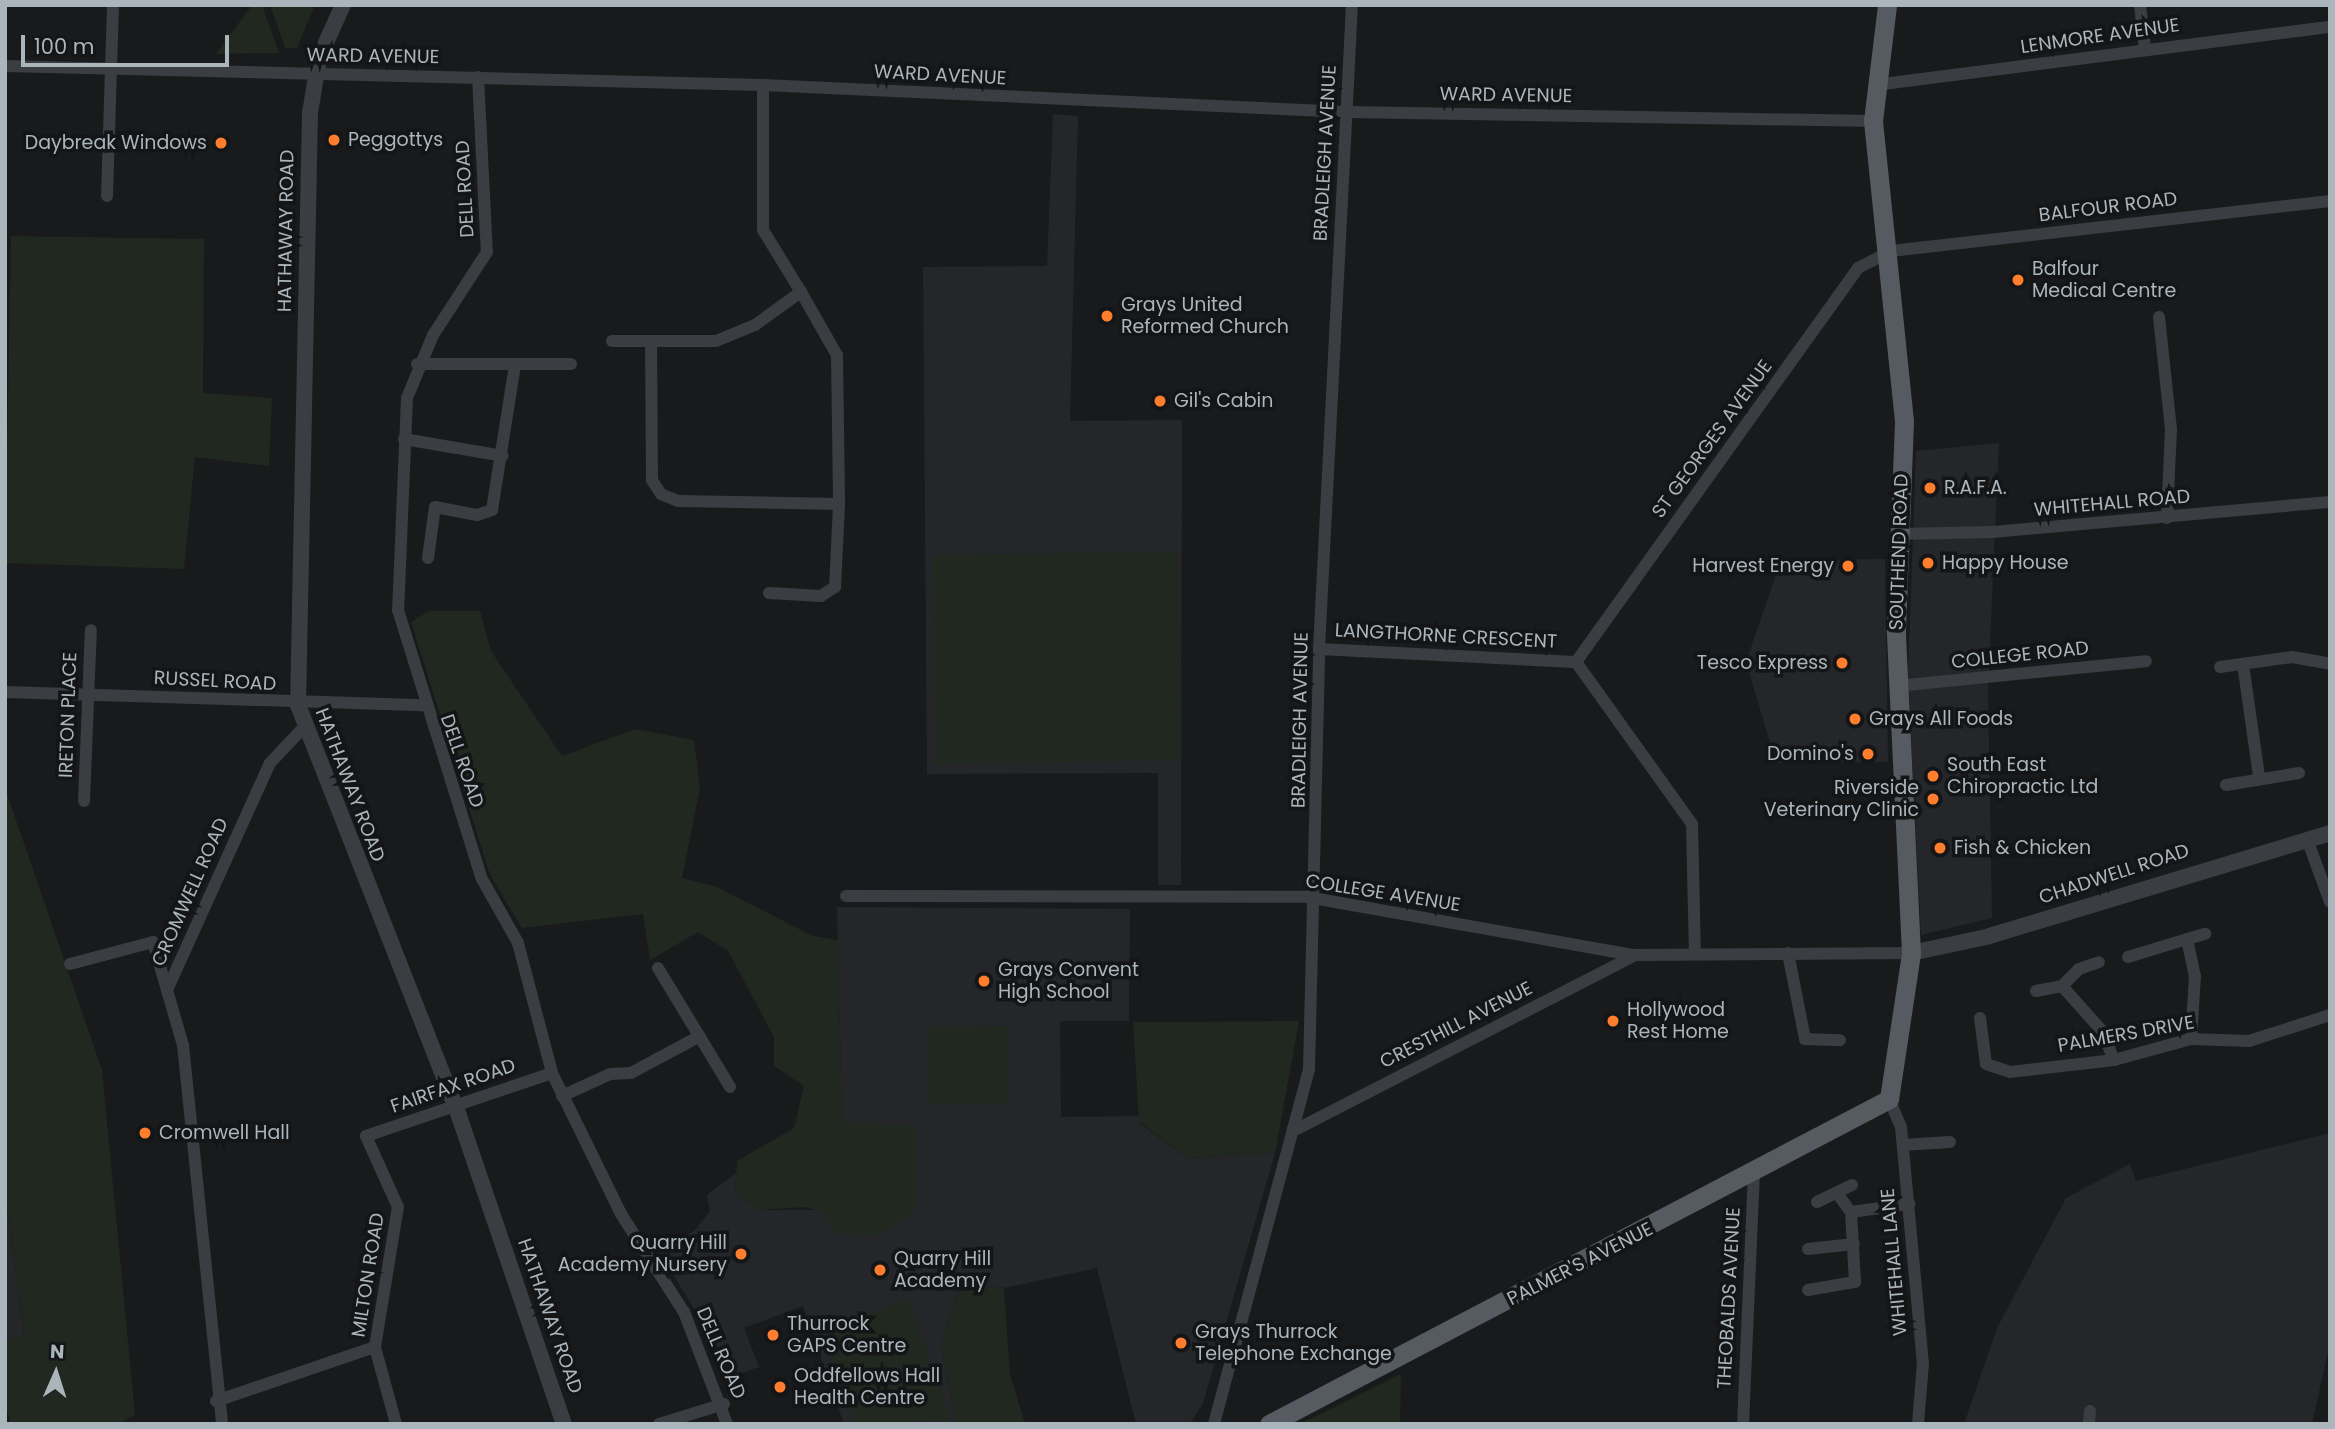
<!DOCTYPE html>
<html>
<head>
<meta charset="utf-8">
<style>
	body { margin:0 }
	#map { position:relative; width:2335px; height:1429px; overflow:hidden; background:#191a1c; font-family:Poppins,sans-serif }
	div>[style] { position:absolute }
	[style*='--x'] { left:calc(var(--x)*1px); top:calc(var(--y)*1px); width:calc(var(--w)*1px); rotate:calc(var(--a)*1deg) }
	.built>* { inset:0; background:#252629 }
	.green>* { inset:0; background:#20281f; transform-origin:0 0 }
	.minor>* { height:12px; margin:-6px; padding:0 6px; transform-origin:6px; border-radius:6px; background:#3a3d41 }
	.tertiary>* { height:16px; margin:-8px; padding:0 8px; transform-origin:8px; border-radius:8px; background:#3a3d41 }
	.primary>* { height:19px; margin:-9.5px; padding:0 9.5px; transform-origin:9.5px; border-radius:9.5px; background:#565b61 }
	.dots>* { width:19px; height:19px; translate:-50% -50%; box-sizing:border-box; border:4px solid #141517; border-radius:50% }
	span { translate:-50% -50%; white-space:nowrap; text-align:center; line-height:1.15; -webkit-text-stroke:7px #141517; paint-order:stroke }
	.street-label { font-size:19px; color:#abb5bc }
	.poi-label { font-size:19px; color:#abb5bc }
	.left { translate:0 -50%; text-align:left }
	.right { translate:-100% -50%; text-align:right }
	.frame { position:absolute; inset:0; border:7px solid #abb5bc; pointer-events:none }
	.north { position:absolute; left:21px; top:1338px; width:70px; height:70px; -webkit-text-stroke:5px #141517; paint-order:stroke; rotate:3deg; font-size:19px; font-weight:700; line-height:28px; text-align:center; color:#abb5bc }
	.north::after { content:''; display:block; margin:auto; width:24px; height:32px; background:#abb5bc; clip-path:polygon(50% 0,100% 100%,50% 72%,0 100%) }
	.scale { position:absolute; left:21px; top:35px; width:208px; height:32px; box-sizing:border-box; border:4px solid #abb5bc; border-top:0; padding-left:9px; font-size:21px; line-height:24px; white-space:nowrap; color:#abb5bc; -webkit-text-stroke:5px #141517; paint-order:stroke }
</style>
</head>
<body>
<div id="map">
	<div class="built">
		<i style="clip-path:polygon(1053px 114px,1078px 116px,1070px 421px,1182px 420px,1181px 885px,1158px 885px,1158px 773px,927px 774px,923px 267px,1047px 266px)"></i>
		<i style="clip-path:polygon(1999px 443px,1988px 689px,1992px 918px,1921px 935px,1908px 673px,1916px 451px)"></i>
		<i style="clip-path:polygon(1885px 559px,1888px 762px,1776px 763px,1746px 662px,1781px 560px)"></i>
		<i style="clip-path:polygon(837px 907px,1130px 909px,1129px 1021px,1060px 1021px,1061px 1117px,1139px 1116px,1139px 1123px,1188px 1158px,1275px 1153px,1203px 1403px,1190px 1424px,1136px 1424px,1097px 1268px,1004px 1288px,962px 1283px,941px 1343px,956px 1424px,844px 1424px,803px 1306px,744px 1328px,759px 1367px,734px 1376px,658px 1249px,694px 1231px,710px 1211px,707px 1195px,736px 1173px,735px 1194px,760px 1210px,916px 1210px,916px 1124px,842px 1124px)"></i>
		<i style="clip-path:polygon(2330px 1133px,2330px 1343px,2312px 1424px,1964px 1424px,1997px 1328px,2066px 1198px,2130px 1164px,2136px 1181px)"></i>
		<i style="clip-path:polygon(5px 1194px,24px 1335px,5px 1341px)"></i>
	</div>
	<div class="green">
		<i style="clip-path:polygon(252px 5px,262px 5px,279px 53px,216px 54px)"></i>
		<i style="clip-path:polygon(270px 5px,315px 5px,297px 48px,285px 48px)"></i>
		<i style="clip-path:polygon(11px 236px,204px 239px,203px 393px,272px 398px,269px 466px,195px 457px,184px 569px,5px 563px)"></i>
		<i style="left:1177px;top:551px;width:209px;height:245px;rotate:89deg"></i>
		<i style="clip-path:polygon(429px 611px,480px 611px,491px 651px,562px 756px,635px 729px,694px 740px,700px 788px,682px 878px,717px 887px,813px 936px,838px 940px,842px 1123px,916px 1124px,916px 1210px,879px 1236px,835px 1233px,823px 1212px,806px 1207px,760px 1210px,735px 1194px,737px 1161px,794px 1128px,804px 1086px,774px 1066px,774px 1037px,728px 951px,698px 932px,650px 960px,643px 914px,522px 928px,490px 875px,411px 622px)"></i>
		<i style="clip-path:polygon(5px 788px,102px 1070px,135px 1415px,117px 1424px,11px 1424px,5px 1402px,5px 1341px,24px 1334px,5px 1194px)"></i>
		<i style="clip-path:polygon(1299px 1021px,1275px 1153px,1188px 1158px,1139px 1122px,1133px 1022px)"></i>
		<i style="left:1008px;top:1026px;width:77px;height:81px;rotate:89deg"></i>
		<i style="clip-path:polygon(962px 1283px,1004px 1288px,1010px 1374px,1025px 1424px,956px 1424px,941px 1343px)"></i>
		<i style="clip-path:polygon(910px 1299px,950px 1420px,855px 1424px,823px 1328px)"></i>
		<i style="clip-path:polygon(1401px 1374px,1400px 1424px,1303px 1424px,1304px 1422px)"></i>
	</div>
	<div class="minor">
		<i style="--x:2140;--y:5;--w:44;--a:83.5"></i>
		<i style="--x:5;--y:66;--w:758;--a:1.44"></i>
		<i style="--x:763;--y:85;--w:585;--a:2.65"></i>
		<i style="--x:1347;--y:112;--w:526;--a:0.98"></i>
		<i style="--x:478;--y:77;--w:175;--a:87.1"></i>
		<i style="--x:487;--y:252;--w:99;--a:123"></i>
		<i style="--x:433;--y:335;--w:68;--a:112.4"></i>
		<i style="--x:407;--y:398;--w:212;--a:92.4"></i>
		<i style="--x:398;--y:610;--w:282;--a:72.7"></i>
		<i style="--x:482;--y:879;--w:73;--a:60.6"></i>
		<i style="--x:518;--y:943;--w:134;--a:75.3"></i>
		<i style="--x:552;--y:1073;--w:157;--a:63.9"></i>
		<i style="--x:621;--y:1214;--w:117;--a:57.3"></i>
		<i style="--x:684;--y:1312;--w:120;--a:69"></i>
		<i style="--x:763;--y:85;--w:145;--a:90"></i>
		<i style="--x:763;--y:230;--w:73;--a:58.5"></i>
		<i style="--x:1875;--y:85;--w:459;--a:-7.3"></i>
		<i style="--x:107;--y:196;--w:191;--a:-88.2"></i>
		<i style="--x:2159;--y:317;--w:113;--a:83.9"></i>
		<i style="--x:2171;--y:429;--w:89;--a:92.6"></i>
		<i style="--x:612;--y:341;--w:104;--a:0"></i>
		<i style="--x:716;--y:341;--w:42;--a:-22.3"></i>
		<i style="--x:755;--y:325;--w:57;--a:-35.7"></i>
		<i style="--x:801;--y:292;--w:73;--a:60.3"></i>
		<i style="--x:837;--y:355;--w:149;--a:89.2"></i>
		<i style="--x:839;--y:504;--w:161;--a:-178.9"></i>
		<i style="--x:678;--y:501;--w:18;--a:-158"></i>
		<i style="--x:661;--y:494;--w:17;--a:-123"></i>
		<i style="--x:652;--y:480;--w:138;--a:-90.4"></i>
		<i style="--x:417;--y:364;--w:154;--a:0"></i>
		<i style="--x:404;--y:439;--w:100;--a:9.7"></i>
		<i style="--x:1898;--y:534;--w:95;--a:-1.2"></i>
		<i style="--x:1993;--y:532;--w:338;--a:-5.1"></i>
		<i style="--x:428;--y:558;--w:51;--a:-82.2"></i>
		<i style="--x:435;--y:507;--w:43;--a:10.8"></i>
		<i style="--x:477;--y:515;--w:16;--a:-18"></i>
		<i style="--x:492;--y:510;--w:148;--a:-81"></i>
		<i style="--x:769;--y:593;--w:52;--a:3.3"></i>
		<i style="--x:821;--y:596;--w:17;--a:-33"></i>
		<i style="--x:835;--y:587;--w:83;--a:-87.2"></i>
		<i style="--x:1319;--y:649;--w:257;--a:2.9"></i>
		<i style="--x:1576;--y:662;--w:199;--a:54.4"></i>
		<i style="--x:1692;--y:824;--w:130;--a:88.7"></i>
		<i style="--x:1576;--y:662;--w:485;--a:-54.4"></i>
		<i style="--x:1858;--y:268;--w:37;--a:-27"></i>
		<i style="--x:1891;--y:251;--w:442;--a:-6.5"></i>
		<i style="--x:2243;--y:664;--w:114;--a:81.9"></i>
		<i style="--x:2220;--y:667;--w:73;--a:-7.9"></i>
		<i style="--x:2292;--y:657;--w:39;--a:10"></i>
		<i style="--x:1897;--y:686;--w:250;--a:-5.7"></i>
		<i style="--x:5;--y:692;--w:418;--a:1.8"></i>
		<i style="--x:2226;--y:785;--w:74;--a:-9.3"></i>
		<i style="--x:84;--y:801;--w:171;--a:-87.7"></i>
		<i style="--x:2307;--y:839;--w:67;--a:69.9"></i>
		<i style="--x:846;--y:896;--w:461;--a:0.1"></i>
		<i style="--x:1307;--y:897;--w:332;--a:10.1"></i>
		<i style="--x:1634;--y:955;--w:277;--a:-0.4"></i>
		<i style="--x:2187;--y:939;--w:19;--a:-16"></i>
		<i style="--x:1788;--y:953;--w:88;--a:78.8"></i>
		<i style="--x:1805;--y:1039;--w:35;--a:2"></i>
		<i style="--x:2128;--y:957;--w:62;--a:-17"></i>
		<i style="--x:2187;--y:939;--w:38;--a:78"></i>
		<i style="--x:2195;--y:976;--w:63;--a:93.6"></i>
		<i style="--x:70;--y:964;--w:86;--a:-14.8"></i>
		<i style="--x:153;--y:942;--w:107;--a:73.8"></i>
		<i style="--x:183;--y:1045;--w:381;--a:84.1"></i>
		<i style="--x:658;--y:968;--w:139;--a:58.8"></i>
		<i style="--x:2062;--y:986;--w:62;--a:48.3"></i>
		<i style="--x:2103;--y:1032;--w:30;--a:69"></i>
		<i style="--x:167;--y:990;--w:249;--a:-65.6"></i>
		<i style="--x:270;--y:763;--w:50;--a:-46.6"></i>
		<i style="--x:2036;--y:991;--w:26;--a:-11"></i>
		<i style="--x:2062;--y:986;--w:24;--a:-45"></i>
		<i style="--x:2079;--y:969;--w:21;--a:-19"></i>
		<i style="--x:1980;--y:1018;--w:46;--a:82.6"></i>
		<i style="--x:1986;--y:1064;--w:25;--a:18"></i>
		<i style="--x:2010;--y:1072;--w:105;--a:-6.6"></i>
		<i style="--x:2114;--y:1060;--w:80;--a:-15.3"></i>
		<i style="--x:2191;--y:1039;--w:58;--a:2"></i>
		<i style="--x:2249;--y:1041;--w:85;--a:-17.8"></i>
		<i style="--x:562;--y:1096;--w:53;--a:-24.6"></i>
		<i style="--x:610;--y:1074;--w:21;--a:-3"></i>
		<i style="--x:631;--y:1073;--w:78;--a:-28.2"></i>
		<i style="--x:1889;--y:1099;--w:30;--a:67"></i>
		<i style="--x:1901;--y:1127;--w:237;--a:84.7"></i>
		<i style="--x:1923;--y:1363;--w:61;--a:94.7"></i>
		<i style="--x:1297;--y:1129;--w:378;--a:-27.2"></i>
		<i style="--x:1903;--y:1145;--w:47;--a:-3.7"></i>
		<i style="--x:1837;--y:1193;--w:24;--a:54"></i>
		<i style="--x:1851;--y:1212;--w:59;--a:-7.9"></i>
		<i style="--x:1817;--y:1202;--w:39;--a:-26"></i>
		<i style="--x:1808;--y:1249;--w:46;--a:-6.2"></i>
		<i style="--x:1808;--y:1290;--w:48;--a:-9.7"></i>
		<i style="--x:1855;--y:1282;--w:70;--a:-93.3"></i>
		<i style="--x:216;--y:1401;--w:168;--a:-18.8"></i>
		<i style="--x:396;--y:1424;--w:80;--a:-105.3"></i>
		<i style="--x:375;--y:1347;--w:142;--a:-80.7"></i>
		<i style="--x:398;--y:1207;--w:78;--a:-114.3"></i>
		<i style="--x:366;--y:1136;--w:196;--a:-18.7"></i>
		<i style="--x:659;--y:1424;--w:68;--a:-17.1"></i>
		<i style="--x:1214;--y:1424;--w:367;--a:-75"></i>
		<i style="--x:1309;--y:1069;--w:420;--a:-88.6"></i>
		<i style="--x:1319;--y:649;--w:645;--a:-87.07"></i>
		<i style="--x:1743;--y:1424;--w:250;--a:-87.5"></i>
		<i style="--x:2089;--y:1424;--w:13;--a:-86"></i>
	</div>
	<div class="tertiary">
		<i style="--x:343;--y:5;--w:58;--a:114.4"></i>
		<i style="--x:319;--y:58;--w:56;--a:99.3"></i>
		<i style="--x:310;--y:113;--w:592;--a:91.16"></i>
		<i style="--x:298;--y:705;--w:441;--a:68.6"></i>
		<i style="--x:459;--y:1116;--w:325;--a:71.2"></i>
		<i style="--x:1911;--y:953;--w:77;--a:-12"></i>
		<i style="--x:1986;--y:937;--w:359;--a:-16.8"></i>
	</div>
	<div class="primary">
		<i style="--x:1269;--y:1424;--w:700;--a:-27.66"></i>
		<i style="--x:1889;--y:1099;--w:148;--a:-81.4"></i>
		<i style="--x:1911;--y:953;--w:323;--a:-92.7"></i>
		<i style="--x:1896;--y:630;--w:209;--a:-87.8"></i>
		<i style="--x:1904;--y:421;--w:302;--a:-95.9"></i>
		<i style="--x:1873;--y:121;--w:117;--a:-83.1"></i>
	</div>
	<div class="dots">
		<i style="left:334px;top:140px;background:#ff7e2e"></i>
		<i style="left:221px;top:143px;background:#ff7e2e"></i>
		<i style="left:2018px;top:280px;background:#ff7e2e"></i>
		<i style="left:1107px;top:316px;background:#ff7e2e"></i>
		<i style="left:1160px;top:401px;background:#ff7e2e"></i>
		<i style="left:1930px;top:488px;background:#ff7e2e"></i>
		<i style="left:1928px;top:563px;background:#ff7e2e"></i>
		<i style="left:1848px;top:566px;background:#ff7e2e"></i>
		<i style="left:1842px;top:663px;background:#ff7e2e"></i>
		<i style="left:1855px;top:719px;background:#ff7e2e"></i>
		<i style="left:1868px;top:754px;background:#ff7e2e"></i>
		<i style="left:1933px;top:776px;background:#ff7e2e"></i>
		<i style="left:1933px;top:799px;background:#ff7e2e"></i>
		<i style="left:1940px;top:848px;background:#ff7e2e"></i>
		<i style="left:984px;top:981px;background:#ff7e2e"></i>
		<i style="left:1613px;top:1021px;background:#ff7e2e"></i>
		<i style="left:145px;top:1133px;background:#ff7e2e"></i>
		<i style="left:741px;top:1254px;background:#ff7e2e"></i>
		<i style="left:880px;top:1270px;background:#ff7e2e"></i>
		<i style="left:773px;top:1335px;background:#ff7e2e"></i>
		<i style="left:1181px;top:1343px;background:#ff7e2e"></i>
		<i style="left:780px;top:1387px;background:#ff7e2e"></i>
	</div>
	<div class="street-label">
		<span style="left:2100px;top:36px;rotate:-8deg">LENMORE AVENUE</span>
		<span style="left:373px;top:56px;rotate:1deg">WARD AVENUE</span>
		<span style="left:940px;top:75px;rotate:3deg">WARD AVENUE</span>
		<span style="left:1506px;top:95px;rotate:1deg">WARD AVENUE</span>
		<span style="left:1325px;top:153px;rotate:-87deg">BRADLEIGH AVENUE</span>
		<span style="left:465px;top:189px;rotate:-93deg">DELL ROAD</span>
		<span style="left:2108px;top:207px;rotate:-7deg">BALFOUR ROAD</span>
		<span style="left:286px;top:231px;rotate:-89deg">HATHAWAY ROAD</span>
		<span style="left:1712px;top:439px;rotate:-54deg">ST GEORGES AVENUE</span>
		<span style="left:2112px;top:503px;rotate:-5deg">WHITEHALL ROAD</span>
		<span style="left:1899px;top:552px;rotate:-88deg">SOUTHEND ROAD</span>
		<span style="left:1446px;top:636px;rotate:3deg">LANGTHORNE CRESCENT</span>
		<span style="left:2020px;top:655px;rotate:-6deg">COLLEGE ROAD</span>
		<span style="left:215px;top:681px;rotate:3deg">RUSSEL ROAD</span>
		<span style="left:68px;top:715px;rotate:-88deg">IRETON PLACE</span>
		<span style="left:1300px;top:720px;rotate:-89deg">BRADLEIGH AVENUE</span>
		<span style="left:462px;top:761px;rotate:71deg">DELL ROAD</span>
		<span style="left:350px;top:785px;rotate:69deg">HATHAWAY ROAD</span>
		<span style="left:2114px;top:874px;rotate:-18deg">CHADWELL ROAD</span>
		<span style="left:190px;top:892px;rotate:-66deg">CROMWELL ROAD</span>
		<span style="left:1383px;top:893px;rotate:9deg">COLLEGE AVENUE</span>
		<span style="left:1456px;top:1025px;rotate:-27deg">CRESTHILL AVENUE</span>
		<span style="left:2126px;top:1034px;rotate:-10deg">PALMERS DRIVE</span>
		<span style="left:453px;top:1086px;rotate:-19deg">FAIRFAX ROAD</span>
		<span style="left:1894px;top:1262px;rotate:-95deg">WHITEHALL LANE</span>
		<span style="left:1580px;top:1264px;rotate:-27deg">PALMER'S AVENUE</span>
		<span style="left:368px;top:1275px;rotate:-81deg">MILTON ROAD</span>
		<span style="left:1729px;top:1298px;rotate:-87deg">THEOBALDS AVENUE</span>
		<span style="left:550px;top:1316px;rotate:71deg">HATHAWAY ROAD</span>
		<span style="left:721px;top:1353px;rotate:67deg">DELL ROAD</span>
	</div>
	<div class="poi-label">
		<span class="left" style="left:348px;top:140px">Peggottys</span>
		<span class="right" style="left:207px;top:143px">Daybreak Windows</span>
		<span class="left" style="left:2032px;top:280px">Balfour<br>Medical Centre</span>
		<span class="left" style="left:1121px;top:316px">Grays United<br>Reformed Church</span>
		<span class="left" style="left:1174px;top:401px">Gil's Cabin</span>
		<span class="left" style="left:1944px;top:488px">R.A.F.A.</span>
		<span class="left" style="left:1942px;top:563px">Happy House</span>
		<span class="right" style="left:1834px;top:566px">Harvest Energy</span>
		<span class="right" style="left:1828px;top:663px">Tesco Express</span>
		<span class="left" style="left:1869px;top:719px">Grays All Foods</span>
		<span class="right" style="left:1854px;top:754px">Domino's</span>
		<span class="left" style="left:1947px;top:776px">South East<br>Chiropractic Ltd</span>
		<span class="right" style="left:1919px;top:799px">Riverside<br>Veterinary Clinic</span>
		<span class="left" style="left:1954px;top:848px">Fish &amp; Chicken</span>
		<span class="left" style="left:998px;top:981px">Grays Convent<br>High School</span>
		<span class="left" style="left:1627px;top:1021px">Hollywood<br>Rest Home</span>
		<span class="left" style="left:159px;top:1133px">Cromwell Hall</span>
		<span class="right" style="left:727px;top:1254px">Quarry Hill<br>Academy Nursery</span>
		<span class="left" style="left:894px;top:1270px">Quarry Hill<br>Academy</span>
		<span class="left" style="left:787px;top:1335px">Thurrock<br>GAPS Centre</span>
		<span class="left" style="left:1195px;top:1343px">Grays Thurrock<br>Telephone Exchange</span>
		<span class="left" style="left:794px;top:1387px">Oddfellows Hall<br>Health Centre</span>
	</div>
	<div class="frame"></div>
	<div class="north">N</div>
	<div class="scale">100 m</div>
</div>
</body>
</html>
